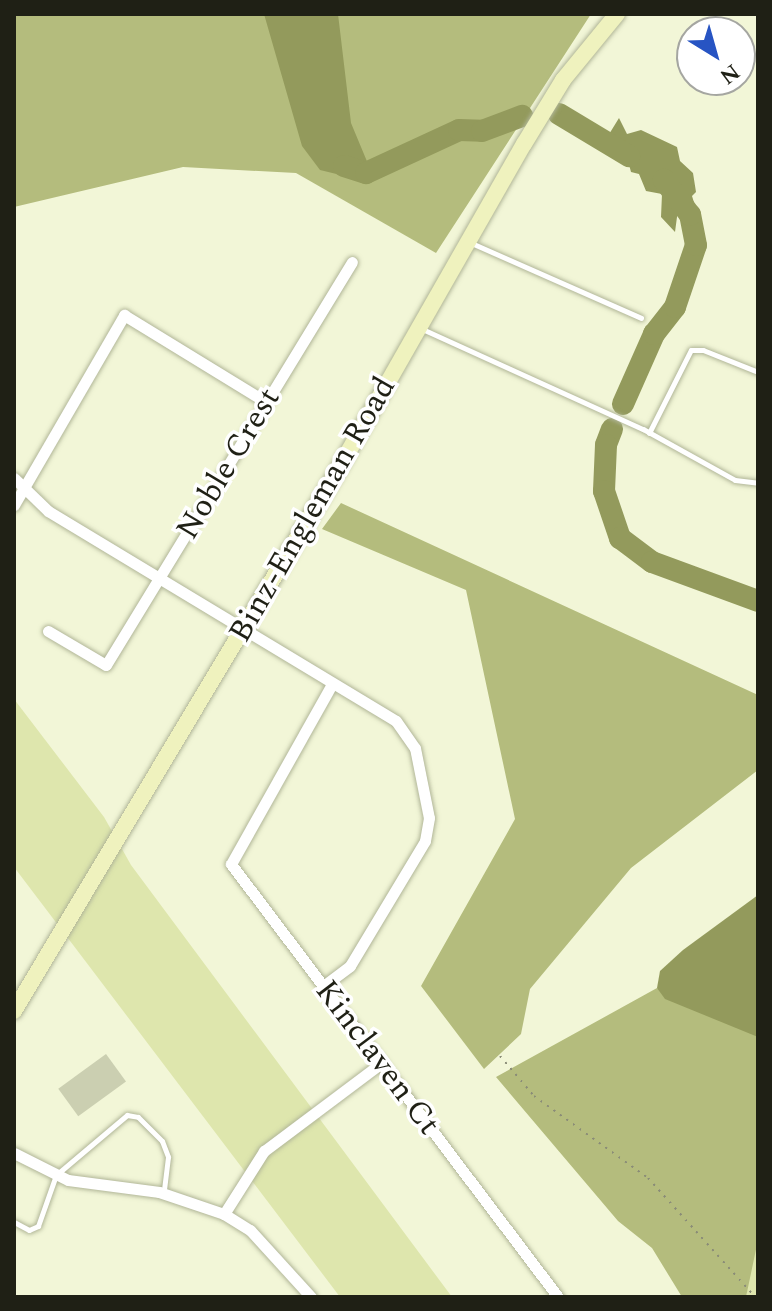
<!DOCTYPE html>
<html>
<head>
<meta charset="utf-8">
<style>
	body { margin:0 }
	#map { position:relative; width:772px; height:1311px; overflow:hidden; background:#f2f6d7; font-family:Spectral,serif }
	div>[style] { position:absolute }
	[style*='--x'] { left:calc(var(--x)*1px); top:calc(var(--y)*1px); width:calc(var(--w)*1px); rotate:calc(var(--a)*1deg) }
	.green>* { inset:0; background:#dee6ad }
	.forest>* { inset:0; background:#b4bc7d }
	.water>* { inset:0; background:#939a5c }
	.river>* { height:22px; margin:-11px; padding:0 11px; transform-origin:11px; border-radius:11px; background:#939a5c }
	.building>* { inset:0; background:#cbcfb1; transform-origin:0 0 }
	.path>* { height:2px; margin-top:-1px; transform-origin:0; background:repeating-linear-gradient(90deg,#8a8c77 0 2px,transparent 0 8px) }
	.roads { filter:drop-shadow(0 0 2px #b1b698) drop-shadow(0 0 2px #b1b698) }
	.lane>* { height:5px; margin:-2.5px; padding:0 2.5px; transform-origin:2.5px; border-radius:2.5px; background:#fff }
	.street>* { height:11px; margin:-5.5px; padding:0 5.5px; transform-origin:5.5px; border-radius:5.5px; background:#fff }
	.secondary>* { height:16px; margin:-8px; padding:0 8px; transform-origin:8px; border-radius:8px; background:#eff2be }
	span { translate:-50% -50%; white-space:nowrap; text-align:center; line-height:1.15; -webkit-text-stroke:7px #fff; paint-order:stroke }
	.street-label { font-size:32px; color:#1f2015 }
	.frame { position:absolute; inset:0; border:16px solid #1f2015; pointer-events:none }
	.north { position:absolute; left:676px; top:16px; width:80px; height:80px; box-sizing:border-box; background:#fff; border:2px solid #a5a6a1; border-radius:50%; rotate:143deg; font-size:22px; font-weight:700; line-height:32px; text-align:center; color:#1f2015 }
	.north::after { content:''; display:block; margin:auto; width:28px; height:36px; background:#2754c3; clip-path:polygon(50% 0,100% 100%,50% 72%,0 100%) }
</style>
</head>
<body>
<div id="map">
	<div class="green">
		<i style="clip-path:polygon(14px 699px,104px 817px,131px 865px,452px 1297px,340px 1297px,14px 867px)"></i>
		<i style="clip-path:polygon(758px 1240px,758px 1297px,746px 1297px,751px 1261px)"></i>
	</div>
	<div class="forest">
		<i style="clip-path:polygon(14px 14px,591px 14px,436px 253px,296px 173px,183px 167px,14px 207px)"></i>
		<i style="clip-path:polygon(341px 503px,758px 695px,758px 770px,631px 868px,530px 989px,521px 1034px,484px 1069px,421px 986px,515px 819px,466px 590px,322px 529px)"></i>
		<i style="clip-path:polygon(657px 988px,758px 1035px,758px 1240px,746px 1297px,682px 1297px,652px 1248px,618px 1221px,496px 1077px)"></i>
	</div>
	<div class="water">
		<i style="clip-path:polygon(264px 14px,338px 14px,351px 123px,371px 171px,357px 179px,320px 170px,302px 146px)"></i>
		<i style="clip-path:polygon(619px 118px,627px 134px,641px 130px,677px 147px,680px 161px,693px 173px,696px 192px,692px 196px,701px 225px,691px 204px,679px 202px,675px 232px,661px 217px,662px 194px,646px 191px,639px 174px,631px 172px,627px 157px,603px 144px)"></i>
		<i style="clip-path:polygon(758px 895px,758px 1037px,665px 999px,657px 988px,660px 971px,683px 950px)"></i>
	</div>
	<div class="river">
		<i style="--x:559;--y:114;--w:82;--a:31"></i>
		<i style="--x:344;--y:166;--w:23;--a:18"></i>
		<i style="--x:366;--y:173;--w:102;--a:-24.8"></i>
		<i style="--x:459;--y:130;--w:23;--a:2"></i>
		<i style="--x:482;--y:131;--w:43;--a:-20.6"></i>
		<i style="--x:623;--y:404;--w:77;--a:-66.1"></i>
		<i style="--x:654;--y:334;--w:34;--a:-52"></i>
		<i style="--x:675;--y:307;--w:65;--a:-71.3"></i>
		<i style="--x:696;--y:245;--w:31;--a:-101"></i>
		<i style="--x:690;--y:215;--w:44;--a:-126.6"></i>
		<i style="--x:612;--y:429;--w:17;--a:111"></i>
		<i style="--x:606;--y:445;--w:46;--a:92.5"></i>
		<i style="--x:604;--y:491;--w:50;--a:71.2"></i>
		<i style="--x:620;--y:538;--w:40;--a:37"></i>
		<i style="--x:652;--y:562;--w:113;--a:20.2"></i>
	</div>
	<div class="building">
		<i style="left:106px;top:1054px;width:34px;height:59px;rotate:54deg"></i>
	</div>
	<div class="path">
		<i style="--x:500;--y:1056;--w:52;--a:49.6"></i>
		<i style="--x:534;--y:1096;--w:140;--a:35.7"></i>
		<i style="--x:648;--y:1178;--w:160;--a:48"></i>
	</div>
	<div class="roads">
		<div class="lane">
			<i style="--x:469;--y:242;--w:188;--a:23.8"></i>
			<i style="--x:420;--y:328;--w:245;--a:24.4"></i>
			<i style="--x:643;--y:429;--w:105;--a:29"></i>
			<i style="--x:735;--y:480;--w:23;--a:7"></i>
			<i style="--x:649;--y:433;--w:93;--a:-63.2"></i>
			<i style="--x:691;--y:350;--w:12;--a:0"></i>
			<i style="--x:703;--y:350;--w:59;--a:21.8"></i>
			<i style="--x:14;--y:1222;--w:17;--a:28"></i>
			<i style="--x:29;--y:1230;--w:10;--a:-24"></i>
			<i style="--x:38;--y:1226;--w:54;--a:-70.6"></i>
			<i style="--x:56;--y:1175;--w:93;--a:-40.2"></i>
			<i style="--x:127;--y:1115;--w:11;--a:10"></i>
			<i style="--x:138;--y:1117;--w:34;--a:45"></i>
			<i style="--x:162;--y:1141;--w:17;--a:69"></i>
			<i style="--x:168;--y:1157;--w:35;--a:97"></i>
		</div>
		<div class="street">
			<i style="--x:14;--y:478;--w:47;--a:44.1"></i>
			<i style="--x:48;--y:511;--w:406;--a:31.1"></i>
			<i style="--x:396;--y:721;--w:33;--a:55"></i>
			<i style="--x:415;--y:748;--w:71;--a:78.7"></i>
			<i style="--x:429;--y:818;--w:23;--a:100"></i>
			<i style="--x:425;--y:841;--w:146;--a:121"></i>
			<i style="--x:350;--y:966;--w:34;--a:143"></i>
			<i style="--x:14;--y:505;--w:220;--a:-59.9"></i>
			<i style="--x:124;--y:315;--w:167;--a:31.5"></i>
			<i style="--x:48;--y:631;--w:67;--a:30.4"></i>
			<i style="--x:106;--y:665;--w:472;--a:-58.6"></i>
			<i style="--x:332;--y:684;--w:206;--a:119.3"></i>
			<i style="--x:231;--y:864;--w:543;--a:52.94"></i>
			<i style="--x:14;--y:1153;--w:60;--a:26.6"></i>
			<i style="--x:68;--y:1180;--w:92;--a:7.5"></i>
			<i style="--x:159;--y:1192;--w:69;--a:18.7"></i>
			<i style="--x:224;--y:1214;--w:31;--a:32"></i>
			<i style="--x:250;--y:1230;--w:91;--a:47.7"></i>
			<i style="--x:224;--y:1214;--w:75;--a:-57.6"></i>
			<i style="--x:264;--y:1151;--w:146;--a:-36.9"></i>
		</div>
		<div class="secondary">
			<i style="--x:14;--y:1011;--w:625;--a:-59.08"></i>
			<i style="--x:335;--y:475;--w:381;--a:-60.3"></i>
			<i style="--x:524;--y:144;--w:75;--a:-58.6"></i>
			<i style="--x:563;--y:80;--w:85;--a:-50.7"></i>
		</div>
	</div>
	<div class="street-label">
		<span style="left:229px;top:464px;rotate:-59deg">Noble Crest</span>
		<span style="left:313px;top:510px;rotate:-60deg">Binz-Engleman Road</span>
		<span style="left:377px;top:1058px;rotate:53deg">Kinclaven Ct</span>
	</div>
	<div class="frame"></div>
	<div class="north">N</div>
</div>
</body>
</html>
